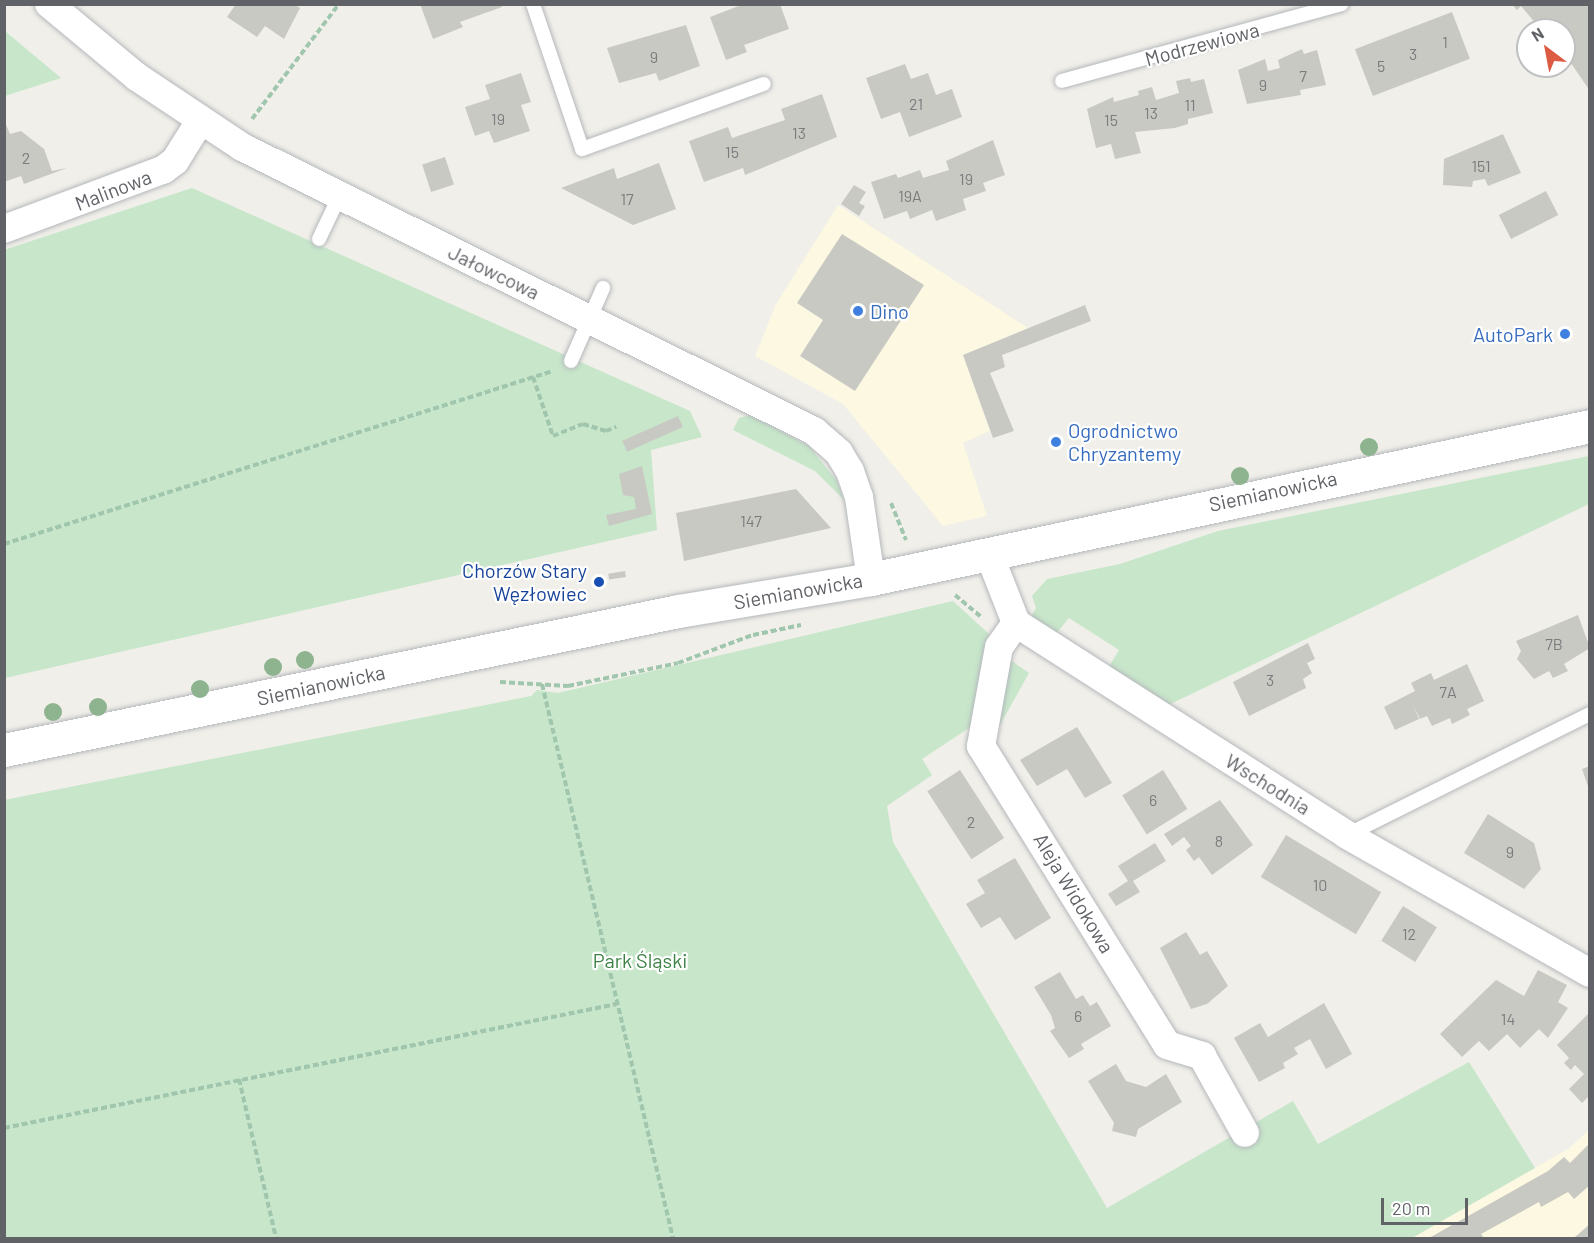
<!DOCTYPE html>
<html>
<head>
<meta charset="utf-8">
<style>
	body { margin:0 }
	#map { position:relative; width:1594px; height:1243px; overflow:hidden; background:#f0efe9; font-family:Barlow,sans-serif }
	div>[style] { position:absolute }
	[style*='--x'] { left:calc(var(--x)*1px); top:calc(var(--y)*1px); width:calc(var(--w)*1px); rotate:calc(var(--a)*1deg) }
	.commercial>* { inset:0; background:#fcf8e2 }
	.green>* { inset:0; background:#c7e6ca }
	.building>* { inset:0; background:#c9c9c3; transform-origin:0 0 }
	.path>* { height:4px; margin-top:-2px; transform-origin:0; background:repeating-linear-gradient(90deg,#a0c6ae 0 6px,transparent 0 9px) }
	.roads { filter:drop-shadow(0 0 2px #b5b7bc) drop-shadow(0 0 2px #b5b7bc) }
	.service>* { height:14px; margin:-7px; padding:0 7px; transform-origin:7px; border-radius:7px; background:#fff }
	.minor>* { height:28px; margin:-14px; padding:0 14px; transform-origin:14px; border-radius:14px; background:#fff }
	.tertiary>* { height:33px; margin:-16.5px; padding:0 16.5px; transform-origin:16.5px; border-radius:16.5px; background:#fff }
	.trees>* { width:18px; height:18px; margin:-9px; border-radius:50%; background:#8db38f }
	.dots>* { width:16px; height:16px; translate:-50% -50%; box-sizing:border-box; border:3px solid #fff; border-radius:50% }
	span { translate:-50% -50%; white-space:nowrap; text-align:center; line-height:1.15; -webkit-text-stroke:4.5px #fff; paint-order:stroke }
	.number-label { font-size:16px; color:#7a7c7e }
	.number-label span { -webkit-text-stroke-width:0 }
	.street-label { font-size:20px; color:#606267 }
	.shop-label { font-size:20px; color:#366cbe }
	.left { translate:0 -50%; text-align:left }
	.right { translate:-100% -50%; text-align:right }
	.transit-label { font-size:20px; color:#164399 }
	.park-label { font-size:20px; color:#3c8245 }
	.frame { position:absolute; inset:0; border:6px solid #606267; pointer-events:none }
	.north { position:absolute; left:1516px; top:18px; width:60px; height:60px; box-sizing:border-box; background:#fff; border:2px solid #bfc0c2; border-radius:50%; rotate:328deg; font-size:16px; font-weight:700; line-height:24px; text-align:center; color:#606267 }
	.north::after { content:''; display:block; margin:auto; width:21px; height:27px; background:#dd5b42; clip-path:polygon(50% 0,100% 100%,50% 72%,0 100%) }
	.scale { position:absolute; left:1381px; top:1198px; width:87px; height:27px; box-sizing:border-box; border:3px solid #606267; border-top:0; padding-left:8px; font-size:18px; line-height:21px; white-space:nowrap; color:#606267; -webkit-text-stroke:4px #fff; paint-order:stroke }
</style>
</head>
<body>
<div id="map">
	<div class="commercial">
		<i style="clip-path:polygon(838px 205px,1028px 328px,963px 355px,990px 431px,963px 443px,987px 516px,943px 526px,843px 404px,755px 356px,776px 304px)"></i>
		<i style="clip-path:polygon(1589px 1130px,1589px 1238px,1412px 1238px,1568px 1149px)"></i>
	</div>
	<div class="green">
		<i style="clip-path:polygon(4px 31px,5px 31px,61px 78px,5px 96px)"></i>
		<i style="clip-path:polygon(192px 188px,690px 411px,702px 437px,651px 450px,657px 530px,5px 678px,4px 250px)"></i>
		<i style="clip-path:polygon(751px 415px,809px 446px,837px 481px,844px 500px,815px 471px,733px 430px,739px 418px)"></i>
		<i style="clip-path:polygon(1589px 456px,1589px 504px,1164px 707px,1107px 670px,1119px 650px,1069px 618px,1055px 635px,1030px 618px,1036px 608px,1032px 596px,1047px 579px,1120px 564px,1218px 531px)"></i>
		<i style="clip-path:polygon(953px 601px,989px 634px,972px 726px,922px 759px,932px 775px,887px 806px,893px 842px,1107px 1208px,1293px 1101px,1318px 1144px,1469px 1062px,1535px 1168px,1412px 1238px,5px 1238px,4px 800px,531px 696px,537px 690px,558px 693px)"></i>
		<i style="clip-path:polygon(1009px 659px,1029px 673px,996px 732px)"></i>
	</div>
	<div class="building">
		<i style="clip-path:polygon(236px 4px,294px 4px,300px 8px,284px 39px,265px 26px,257px 37px,227px 17px)"></i>
		<i style="clip-path:polygon(420px 4px,501px 4px,502px 7px,460px 22px,463px 27px,433px 39px)"></i>
		<i style="clip-path:polygon(744px 4px,780px 4px,789px 29px,744px 45px,747px 52px,726px 60px,710px 17px)"></i>
		<i style="clip-path:polygon(1512px 4px,1590px 4px,1590px 91px,1564px 53px,1564px 30px,1541px 30px,1521px 6px,1517px 10px)"></i>
		<i style="left:1452px;top:12px;width:50px;height:104px;rotate:69deg"></i>
		<i style="clip-path:polygon(686px 25px,700px 66px,659px 81px,656px 73px,619px 83px,607px 48px)"></i>
		<i style="clip-path:polygon(1302px 49px,1304px 54px,1317px 50px,1326px 85px,1300px 90px,1301px 95px,1247px 104px,1238px 70px,1265px 59px,1268px 71px,1280px 68px,1278px 60px)"></i>
		<i style="clip-path:polygon(905px 64px,911px 79px,928px 73px,936px 95px,952px 89px,962px 117px,909px 137px,900px 112px,881px 119px,866px 78px)"></i>
		<i style="clip-path:polygon(521px 73px,531px 102px,521px 105px,530px 131px,494px 143px,489px 131px,475px 136px,465px 107px,490px 99px,485px 85px)"></i>
		<i style="clip-path:polygon(1190px 78px,1191px 82px,1204px 79px,1213px 113px,1188px 119px,1188px 124px,1175px 128px,1135px 132px,1141px 153px,1115px 159px,1111px 144px,1096px 148px,1087px 109px,1113px 97px,1114px 102px,1139px 95px,1138px 91px,1152px 87px,1156px 100px,1179px 93px,1176px 81px)"></i>
		<i style="clip-path:polygon(822px 94px,837px 137px,745px 175px,743px 168px,704px 182px,689px 141px,728px 127px,732px 138px,761px 128px,785px 120px,781px 109px)"></i>
		<i style="clip-path:polygon(4px 120px,10px 134px,21px 131px,44px 149px,52px 171px,67px 168px,24px 184px,21px 176px,4px 182px)"></i>
		<i style="clip-path:polygon(1503px 134px,1521px 173px,1488px 186px,1485px 179px,1473px 181px,1472px 187px,1443px 185px,1444px 159px)"></i>
		<i style="clip-path:polygon(993px 140px,1005px 175px,983px 183px,986px 191px,963px 199px,966px 210px,936px 221px,932px 210px,910px 219px,907px 211px,884px 219px,871px 182px,896px 174px,898px 178px,920px 170px,923px 178px,949px 170px,946px 161px)"></i>
		<i style="left:445px;top:157px;width:29px;height:24px;rotate:72deg"></i>
		<i style="clip-path:polygon(659px 163px,676px 209px,633px 225px,561px 188px,614px 168px,617px 179px)"></i>
		<i style="clip-path:polygon(854px 185px,866px 192px,859px 203px,865px 206px,859px 216px,841px 204px)"></i>
		<i style="left:1546px;top:191px;width:27px;height:53px;rotate:63deg"></i>
		<i style="clip-path:polygon(842px 234px,924px 285px,855px 391px,800px 356px,823px 320px,797px 303px)"></i>
		<i style="clip-path:polygon(1085px 305px,1091px 321px,1002px 355px,1005px 367px,990px 373px,1014px 431px,993px 438px,963px 355px)"></i>
		<i style="left:678px;top:416px;width:12px;height:61px;rotate:66deg"></i>
		<i style="clip-path:polygon(642px 466px,652px 514px,609px 526px,606px 515px,636px 509px,634px 497px,623px 495px,619px 474px)"></i>
		<i style="clip-path:polygon(796px 489px,831px 528px,684px 561px,676px 513px)"></i>
		<i style="left:625px;top:571px;width:6px;height:17px;rotate:81deg"></i>
		<i style="clip-path:polygon(1578px 615px,1590px 648px,1564px 664px,1568px 671px,1553px 678px,1549px 671px,1534px 679px,1517px 659px,1521px 651px,1516px 641px)"></i>
		<i style="clip-path:polygon(1308px 643px,1315px 659px,1307px 663px,1312px 673px,1303px 679px,1306px 688px,1249px 716px,1233px 682px)"></i>
		<i style="clip-path:polygon(1467px 664px,1484px 701px,1467px 709px,1470px 715px,1452px 724px,1450px 718px,1432px 726px,1427px 716px,1420px 719px,1413px 705px,1419px 719px,1395px 730px,1384px 707px,1415px 691px,1411px 683px,1431px 673px,1434px 680px)"></i>
		<i style="clip-path:polygon(1077px 727px,1112px 783px,1085px 798px,1067px 769px,1037px 786px,1020px 760px)"></i>
		<i style="clip-path:polygon(1590px 766px,1590px 792px,1582px 769px)"></i>
		<i style="left:960px;top:770px;width:81px;height:39px;rotate:57deg"></i>
		<i style="left:1163px;top:770px;width:46px;height:48px;rotate:58deg"></i>
		<i style="clip-path:polygon(1220px 800px,1253px 845px,1212px 875px,1199px 857px,1194px 861px,1186px 850px,1191px 846px,1184px 837px,1172px 846px,1164px 834px)"></i>
		<i style="clip-path:polygon(1488px 814px,1534px 843px,1541px 869px,1524px 889px,1464px 853px)"></i>
		<i style="left:1286px;top:835px;width:111px;height:49px;rotate:31deg"></i>
		<i style="clip-path:polygon(1155px 843px,1166px 861px,1133px 881px,1140px 892px,1116px 906px,1108px 894px,1128px 881px,1118px 866px)"></i>
		<i style="clip-path:polygon(1015px 858px,1051px 918px,1015px 940px,1000px 917px,981px 928px,966px 904px,985px 893px,977px 880px)"></i>
		<i style="left:1403px;top:906px;width:40px;height:41px;rotate:32deg"></i>
		<i style="clip-path:polygon(1186px 932px,1200px 955px,1207px 951px,1228px 986px,1207px 1004px,1191px 1009px,1160px 948px)"></i>
		<i style="clip-path:polygon(1538px 970px,1567px 985px,1558px 1002px,1568px 1008px,1548px 1038px,1539px 1029px,1520px 1048px,1507px 1034px,1489px 1051px,1479px 1041px,1462px 1057px,1440px 1034px,1496px 980px,1524px 996px)"></i>
		<i style="clip-path:polygon(1060px 972px,1076px 999px,1083px 995px,1090px 1006px,1097px 1002px,1111px 1026px,1081px 1044px,1084px 1049px,1069px 1058px,1050px 1031px,1055px 1028px,1051px 1015px,1034px 987px)"></i>
		<i style="clip-path:polygon(1324px 1003px,1352px 1054px,1326px 1069px,1310px 1039px,1294px 1048px,1298px 1054px,1283px 1063px,1285px 1068px,1259px 1082px,1234px 1038px,1260px 1023px,1268px 1037px)"></i>
		<i style="clip-path:polygon(1590px 1012px,1590px 1095px,1582px 1103px,1569px 1089px,1584px 1074px,1575px 1065px,1571px 1070px,1564px 1063px,1569px 1058px,1557px 1045px)"></i>
		<i style="clip-path:polygon(1116px 1064px,1126px 1081px,1146px 1087px,1166px 1074px,1182px 1102px,1138px 1129px,1136px 1137px,1112px 1131px,1114px 1123px,1088px 1081px)"></i>
		<i style="clip-path:polygon(1590px 1143px,1590px 1185px,1574px 1199px,1568px 1192px,1541px 1207px,1539px 1202px,1481px 1234px,1484px 1238px,1429px 1238px,1548px 1171px,1564px 1157px,1570px 1163px)"></i>
		<i style="clip-path:polygon(1590px 1224px,1590px 1238px,1576px 1238px,1575px 1237px)"></i>
	</div>
	<div class="path">
		<i style="--x:252;--y:119;--w:144;--a:-52.9"></i>
		<i style="--x:533;--y:377;--w:62;--a:71.3"></i>
		<i style="--x:553;--y:436;--w:32;--a:-22"></i>
		<i style="--x:583;--y:424;--w:24;--a:17"></i>
		<i style="--x:606;--y:431;--w:11;--a:-22"></i>
		<i style="--x:891;--y:503;--w:40;--a:68"></i>
		<i style="--x:4;--y:544;--w:576;--a:-17.49"></i>
		<i style="--x:955;--y:595;--w:34;--a:40"></i>
		<i style="--x:500;--y:682;--w:68;--a:3.4"></i>
		<i style="--x:568;--y:686;--w:112;--a:-11.8"></i>
		<i style="--x:678;--y:663;--w:80;--a:-20.5"></i>
		<i style="--x:753;--y:635;--w:49;--a:-11.8"></i>
		<i style="--x:542;--y:684;--w:569;--a:76.7"></i>
		<i style="--x:239;--y:1079;--w:163;--a:76.9"></i>
		<i style="--x:4;--y:1128;--w:625;--a:-11.44"></i>
	</div>
	<div class="roads">
		<div class="service">
			<i style="--x:533;--y:4;--w:153;--a:71.3"></i>
			<i style="--x:582;--y:149;--w:193;--a:-19.7"></i>
			<i style="--x:1062;--y:81;--w:290;--a:-15.4"></i>
			<i style="--x:319;--y:239;--w:47;--a:-64.5"></i>
			<i style="--x:571;--y:361;--w:80;--a:-66.3"></i>
			<i style="--x:1347;--y:835;--w:271;--a:-26.5"></i>
		</div>
		<div class="minor">
			<i style="--x:49;--y:4;--w:114;--a:39.7"></i>
			<i style="--x:137;--y:77;--w:126;--a:33.7"></i>
			<i style="--x:242;--y:147;--w:639;--a:26.4"></i>
			<i style="--x:814;--y:431;--w:33;--a:41"></i>
			<i style="--x:839;--y:453;--w:21;--a:59"></i>
			<i style="--x:850;--y:471;--w:28;--a:71"></i>
			<i style="--x:859;--y:497;--w:83;--a:81.7"></i>
			<i style="--x:4;--y:229;--w:170;--a:-20.4"></i>
			<i style="--x:163;--y:170;--w:15;--a:-37"></i>
			<i style="--x:175;--y:161;--w:47;--a:-58"></i>
			<i style="--x:989;--y:554;--w:74;--a:68.6"></i>
			<i style="--x:1016;--y:623;--w:393;--a:32.6"></i>
			<i style="--x:1347;--y:835;--w:279;--a:29.6"></i>
			<i style="--x:1016;--y:623;--w:29;--a:125"></i>
			<i style="--x:999;--y:647;--w:101;--a:100.3"></i>
			<i style="--x:981;--y:746;--w:352;--a:58.1"></i>
			<i style="--x:1167;--y:1045;--w:37;--a:17"></i>
			<i style="--x:1202;--y:1056;--w:88;--a:60.8"></i>
		</div>
		<div class="tertiary">
			<i style="--x:4;--y:750;--w:688;--a:-11.65"></i>
			<i style="--x:678;--y:611;--w:196;--a:-9.4"></i>
			<i style="--x:871;--y:579;--w:735;--a:-12.01"></i>
		</div>
	</div>
	<div class="trees">
		<i style="left:1369px;top:447px"></i>
		<i style="left:1240px;top:476px"></i>
		<i style="left:305px;top:660px"></i>
		<i style="left:273px;top:667px"></i>
		<i style="left:200px;top:689px"></i>
		<i style="left:98px;top:707px"></i>
		<i style="left:53px;top:712px"></i>
	</div>
	<div class="dots">
		<i style="left:858px;top:311px;background:#3f7fe0"></i>
		<i style="left:1565px;top:334px;background:#3f7fe0"></i>
		<i style="left:1056px;top:442px;background:#3f7fe0"></i>
		<i style="left:599px;top:582px;background:#1a4fb4"></i>
	</div>
	<div class="number-label">
		<span style="left:1445px;top:42px">1</span>
		<span style="left:1413px;top:54px">3</span>
		<span style="left:654px;top:57px">9</span>
		<span style="left:1381px;top:66px">5</span>
		<span style="left:1303px;top:76px">7</span>
		<span style="left:1263px;top:85px">9</span>
		<span style="left:916px;top:104px">21</span>
		<span style="left:1190px;top:105px">11</span>
		<span style="left:1151px;top:113px">13</span>
		<span style="left:498px;top:119px">19</span>
		<span style="left:1111px;top:120px">15</span>
		<span style="left:799px;top:133px">13</span>
		<span style="left:732px;top:152px">15</span>
		<span style="left:26px;top:158px">2</span>
		<span style="left:1481px;top:166px">151</span>
		<span style="left:966px;top:179px">19</span>
		<span style="left:910px;top:196px">19A</span>
		<span style="left:627px;top:199px">17</span>
		<span style="left:751px;top:521px">147</span>
		<span style="left:1554px;top:644px">7B</span>
		<span style="left:1270px;top:680px">3</span>
		<span style="left:1448px;top:692px">7A</span>
		<span style="left:1153px;top:800px">6</span>
		<span style="left:971px;top:822px">2</span>
		<span style="left:1219px;top:841px">8</span>
		<span style="left:1510px;top:852px">9</span>
		<span style="left:1320px;top:885px">10</span>
		<span style="left:1409px;top:934px">12</span>
		<span style="left:1078px;top:1016px">6</span>
		<span style="left:1508px;top:1019px">14</span>
	</div>
	<div class="street-label">
		<span style="left:1202px;top:44px;rotate:-15deg">Modrzewiowa</span>
		<span style="left:113px;top:190px;rotate:-21deg">Malinowa</span>
		<span style="left:494px;top:272px;rotate:26deg">Jałowcowa</span>
		<span style="left:1273px;top:491px;rotate:-12deg">Siemianowicka</span>
		<span style="left:798px;top:591px;rotate:-10deg">Siemianowicka</span>
		<span style="left:321px;top:685px;rotate:-12deg">Siemianowicka</span>
		<span style="left:1268px;top:784px;rotate:32deg">Wschodnia</span>
		<span style="left:1074px;top:893px;rotate:59deg">Aleja Widokowa</span>
	</div>
	<div class="shop-label">
		<span class="left" style="left:870px;top:311px">Dino</span>
		<span class="right" style="left:1553px;top:334px">AutoPark</span>
		<span class="left" style="left:1068px;top:442px">Ogrodnictwo<br>Chryzantemy</span>
	</div>
	<div class="transit-label">
		<span class="right" style="left:587px;top:582px">Chorzów Stary<br>Węzłowiec</span>
	</div>
	<div class="park-label">
		<span style="left:640px;top:960px">Park Śląski</span>
	</div>
	<div class="frame"></div>
	<div class="north">N</div>
	<div class="scale">20 m</div>
</div>
</body>
</html>
